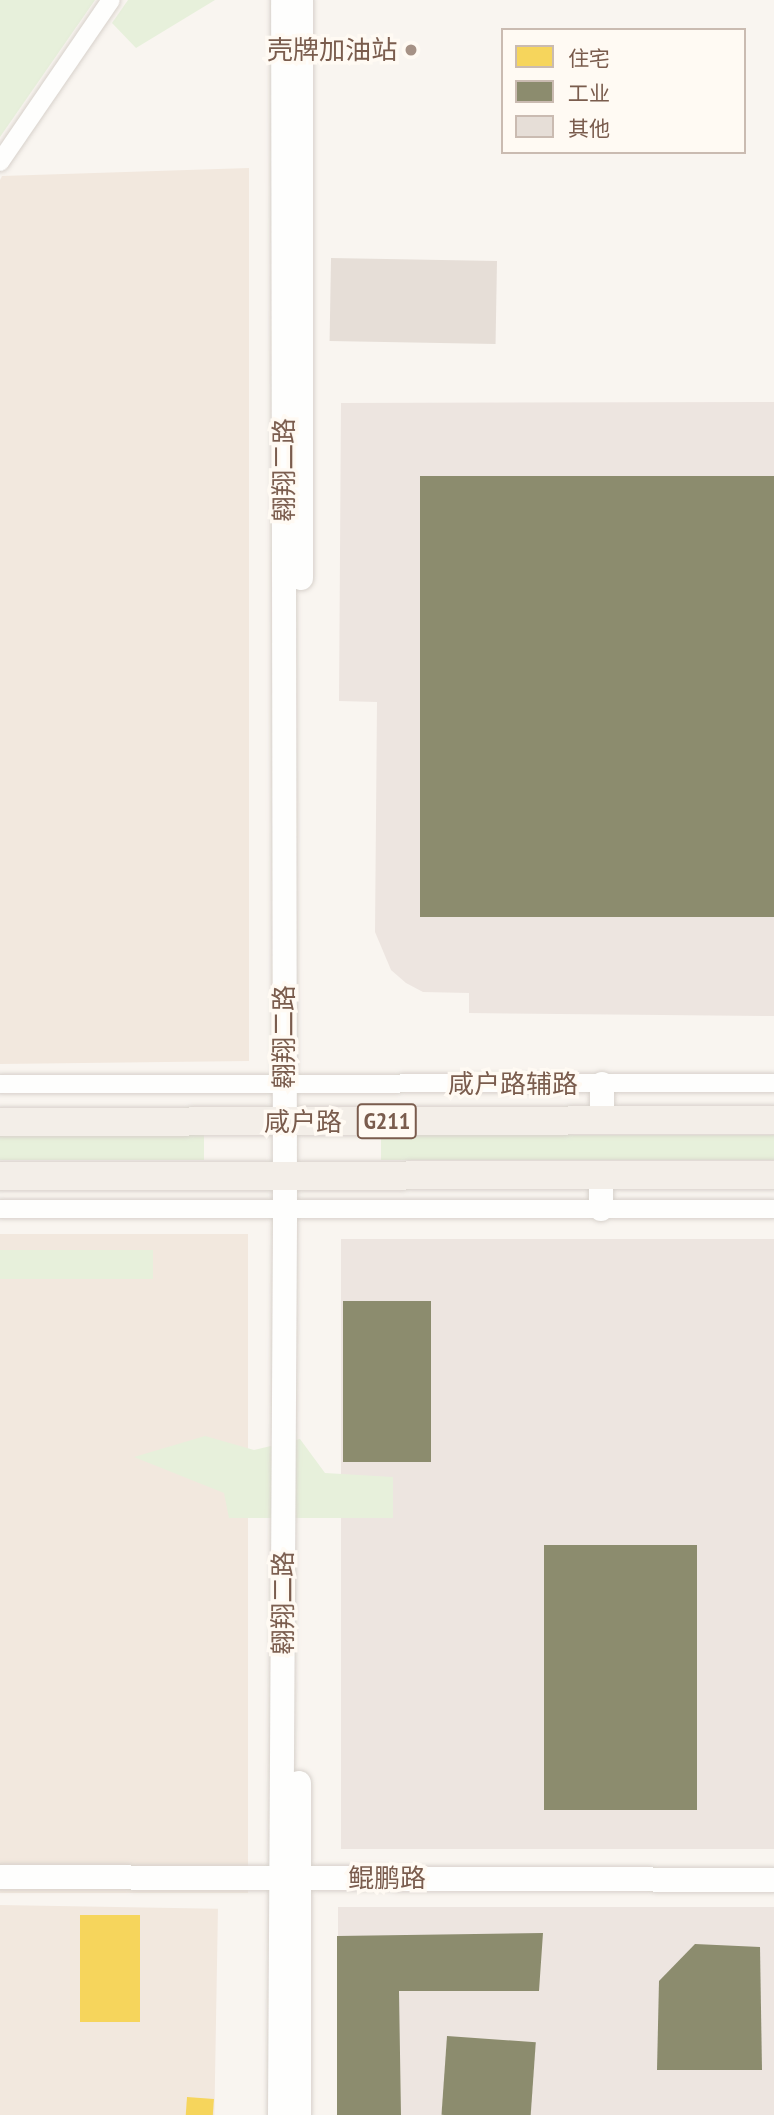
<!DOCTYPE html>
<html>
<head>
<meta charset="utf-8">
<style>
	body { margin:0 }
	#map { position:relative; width:774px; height:2115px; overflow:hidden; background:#f9f5f0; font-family:"PT Sans Narrow","Noto Sans SC",sans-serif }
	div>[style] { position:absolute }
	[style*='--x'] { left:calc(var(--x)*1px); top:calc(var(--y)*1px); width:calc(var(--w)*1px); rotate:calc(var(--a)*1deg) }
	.residential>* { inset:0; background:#f2e8de; transform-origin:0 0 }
	.industrial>* { inset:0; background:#ede5e0; transform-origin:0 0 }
	.green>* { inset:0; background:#e7f0db; transform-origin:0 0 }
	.homes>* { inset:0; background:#f6d55c; transform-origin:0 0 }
	.industry>* { inset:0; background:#8c8c6e; transform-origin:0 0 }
	.building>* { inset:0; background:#e6ded7; transform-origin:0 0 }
	.roads { filter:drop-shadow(0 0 2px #d7d1cb) drop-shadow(0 0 2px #d7d1cb) }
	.street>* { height:18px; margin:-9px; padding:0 9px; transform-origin:9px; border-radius:9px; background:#fefefd }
	.secondary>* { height:24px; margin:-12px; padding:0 12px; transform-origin:12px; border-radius:12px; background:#fefefd }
	.primary>* { height:28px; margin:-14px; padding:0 14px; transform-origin:14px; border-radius:14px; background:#f3eee8 }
	.dots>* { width:19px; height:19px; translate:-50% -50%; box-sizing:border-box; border:4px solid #fffaf3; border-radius:50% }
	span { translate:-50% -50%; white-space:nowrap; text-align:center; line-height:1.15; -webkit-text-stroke:7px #fffaf3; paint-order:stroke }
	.shield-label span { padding:2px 5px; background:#fffaf3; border:2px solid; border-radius:5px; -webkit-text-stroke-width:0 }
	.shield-label { font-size:24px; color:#7a5c4d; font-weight:700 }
	.poi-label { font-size:26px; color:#7a5c4d }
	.right { translate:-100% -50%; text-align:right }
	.street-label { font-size:26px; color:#7a5c4d }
	.legend { position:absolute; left:501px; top:28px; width:245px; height:126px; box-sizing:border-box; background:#fffaf3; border:2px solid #cabbb1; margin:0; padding:9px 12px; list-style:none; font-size:21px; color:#7a5c4d }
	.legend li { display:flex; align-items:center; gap:14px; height:35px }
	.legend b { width:35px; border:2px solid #cabbb1 }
</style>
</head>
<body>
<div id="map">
	<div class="residential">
		<i style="clip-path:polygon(249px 168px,249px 1061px,0 1064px,0 180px,2px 176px)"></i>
		<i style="left:248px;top:1234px;width:659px;height:248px;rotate:90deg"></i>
		<i style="left:0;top:1905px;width:218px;height:210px;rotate:1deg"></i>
	</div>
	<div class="industrial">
		<i style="clip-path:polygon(774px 402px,774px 1016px,469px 1013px,469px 993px,423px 992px,406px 983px,391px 970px,375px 932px,377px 702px,339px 701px,341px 403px)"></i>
		<i style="left:774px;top:1239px;width:610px;height:433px;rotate:90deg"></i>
		<i style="left:774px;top:1907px;width:208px;height:436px;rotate:90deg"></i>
	</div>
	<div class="green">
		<i style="clip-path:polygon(0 0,95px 0,0 137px)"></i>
		<i style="clip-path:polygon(128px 0,215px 0,136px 48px,112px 23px)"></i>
		<i style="left:0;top:1135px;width:204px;height:25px"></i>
		<i style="left:381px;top:1135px;width:393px;height:25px"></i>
		<i style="left:0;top:1250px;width:153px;height:29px"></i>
		<i style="clip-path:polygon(205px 1436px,254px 1450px,300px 1439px,325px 1473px,393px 1477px,393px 1518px,229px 1518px,224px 1493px,134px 1457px)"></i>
	</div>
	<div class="homes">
		<i style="left:80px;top:1915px;width:60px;height:107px"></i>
		<i style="left:187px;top:2097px;width:27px;height:18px;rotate:4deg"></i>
	</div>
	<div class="industry">
		<i style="left:774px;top:476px;width:441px;height:354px;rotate:90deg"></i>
		<i style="left:431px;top:1301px;width:161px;height:88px;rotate:90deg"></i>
		<i style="left:697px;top:1545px;width:265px;height:153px;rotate:90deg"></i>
		<i style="clip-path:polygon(543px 1933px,539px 1991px,399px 1991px,401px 2115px,337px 2115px,337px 1936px)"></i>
		<i style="clip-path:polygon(695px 1944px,760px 1947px,762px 2070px,657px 2070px,659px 1981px)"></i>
		<i style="left:447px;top:2036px;width:89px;height:79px;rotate:4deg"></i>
	</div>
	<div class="building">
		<i style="left:497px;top:261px;width:83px;height:166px;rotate:91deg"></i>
	</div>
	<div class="roads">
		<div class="street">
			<i style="--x:0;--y:162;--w:196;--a:-55.6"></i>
			<i style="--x:0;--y:1084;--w:774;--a:-0.07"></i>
			<i style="--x:0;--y:1209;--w:774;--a:0"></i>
		</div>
		<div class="secondary">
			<i style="--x:301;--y:578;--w:578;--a:-90"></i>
			<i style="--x:602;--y:1120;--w:36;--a:-90"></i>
			<i style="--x:601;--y:1175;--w:34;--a:90"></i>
			<i style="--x:299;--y:1783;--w:332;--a:90"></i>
			<i style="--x:0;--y:1877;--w:774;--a:0.22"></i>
			<i style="--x:280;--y:2115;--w:906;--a:-89.68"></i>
			<i style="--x:285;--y:1209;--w:1209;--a:-90.09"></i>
		</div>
		<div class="primary">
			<i style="--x:0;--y:1122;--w:774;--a:-0.15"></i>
			<i style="--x:0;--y:1176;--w:774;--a:-0.07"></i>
		</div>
	</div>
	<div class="dots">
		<i style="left:411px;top:50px;background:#a69286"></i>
	</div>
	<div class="shield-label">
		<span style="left:387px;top:1121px">G211</span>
	</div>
	<div class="poi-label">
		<span class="right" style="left:397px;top:50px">壳牌加油站</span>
	</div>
	<div class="street-label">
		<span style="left:284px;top:470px;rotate:-90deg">翱翔二路</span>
		<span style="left:284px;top:1037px;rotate:-90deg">翱翔二路</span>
		<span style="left:513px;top:1084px">咸户路辅路</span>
		<span style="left:303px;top:1122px">咸户路</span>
		<span style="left:283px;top:1603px;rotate:-90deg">翱翔二路</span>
		<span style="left:387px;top:1878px">鲲鹏路</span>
	</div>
	<ul class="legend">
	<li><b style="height:19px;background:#f6d55c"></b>住宅</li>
	<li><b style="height:19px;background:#8c8c6e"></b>工业</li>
	<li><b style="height:19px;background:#e6ded7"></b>其他</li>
	</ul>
</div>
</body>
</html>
